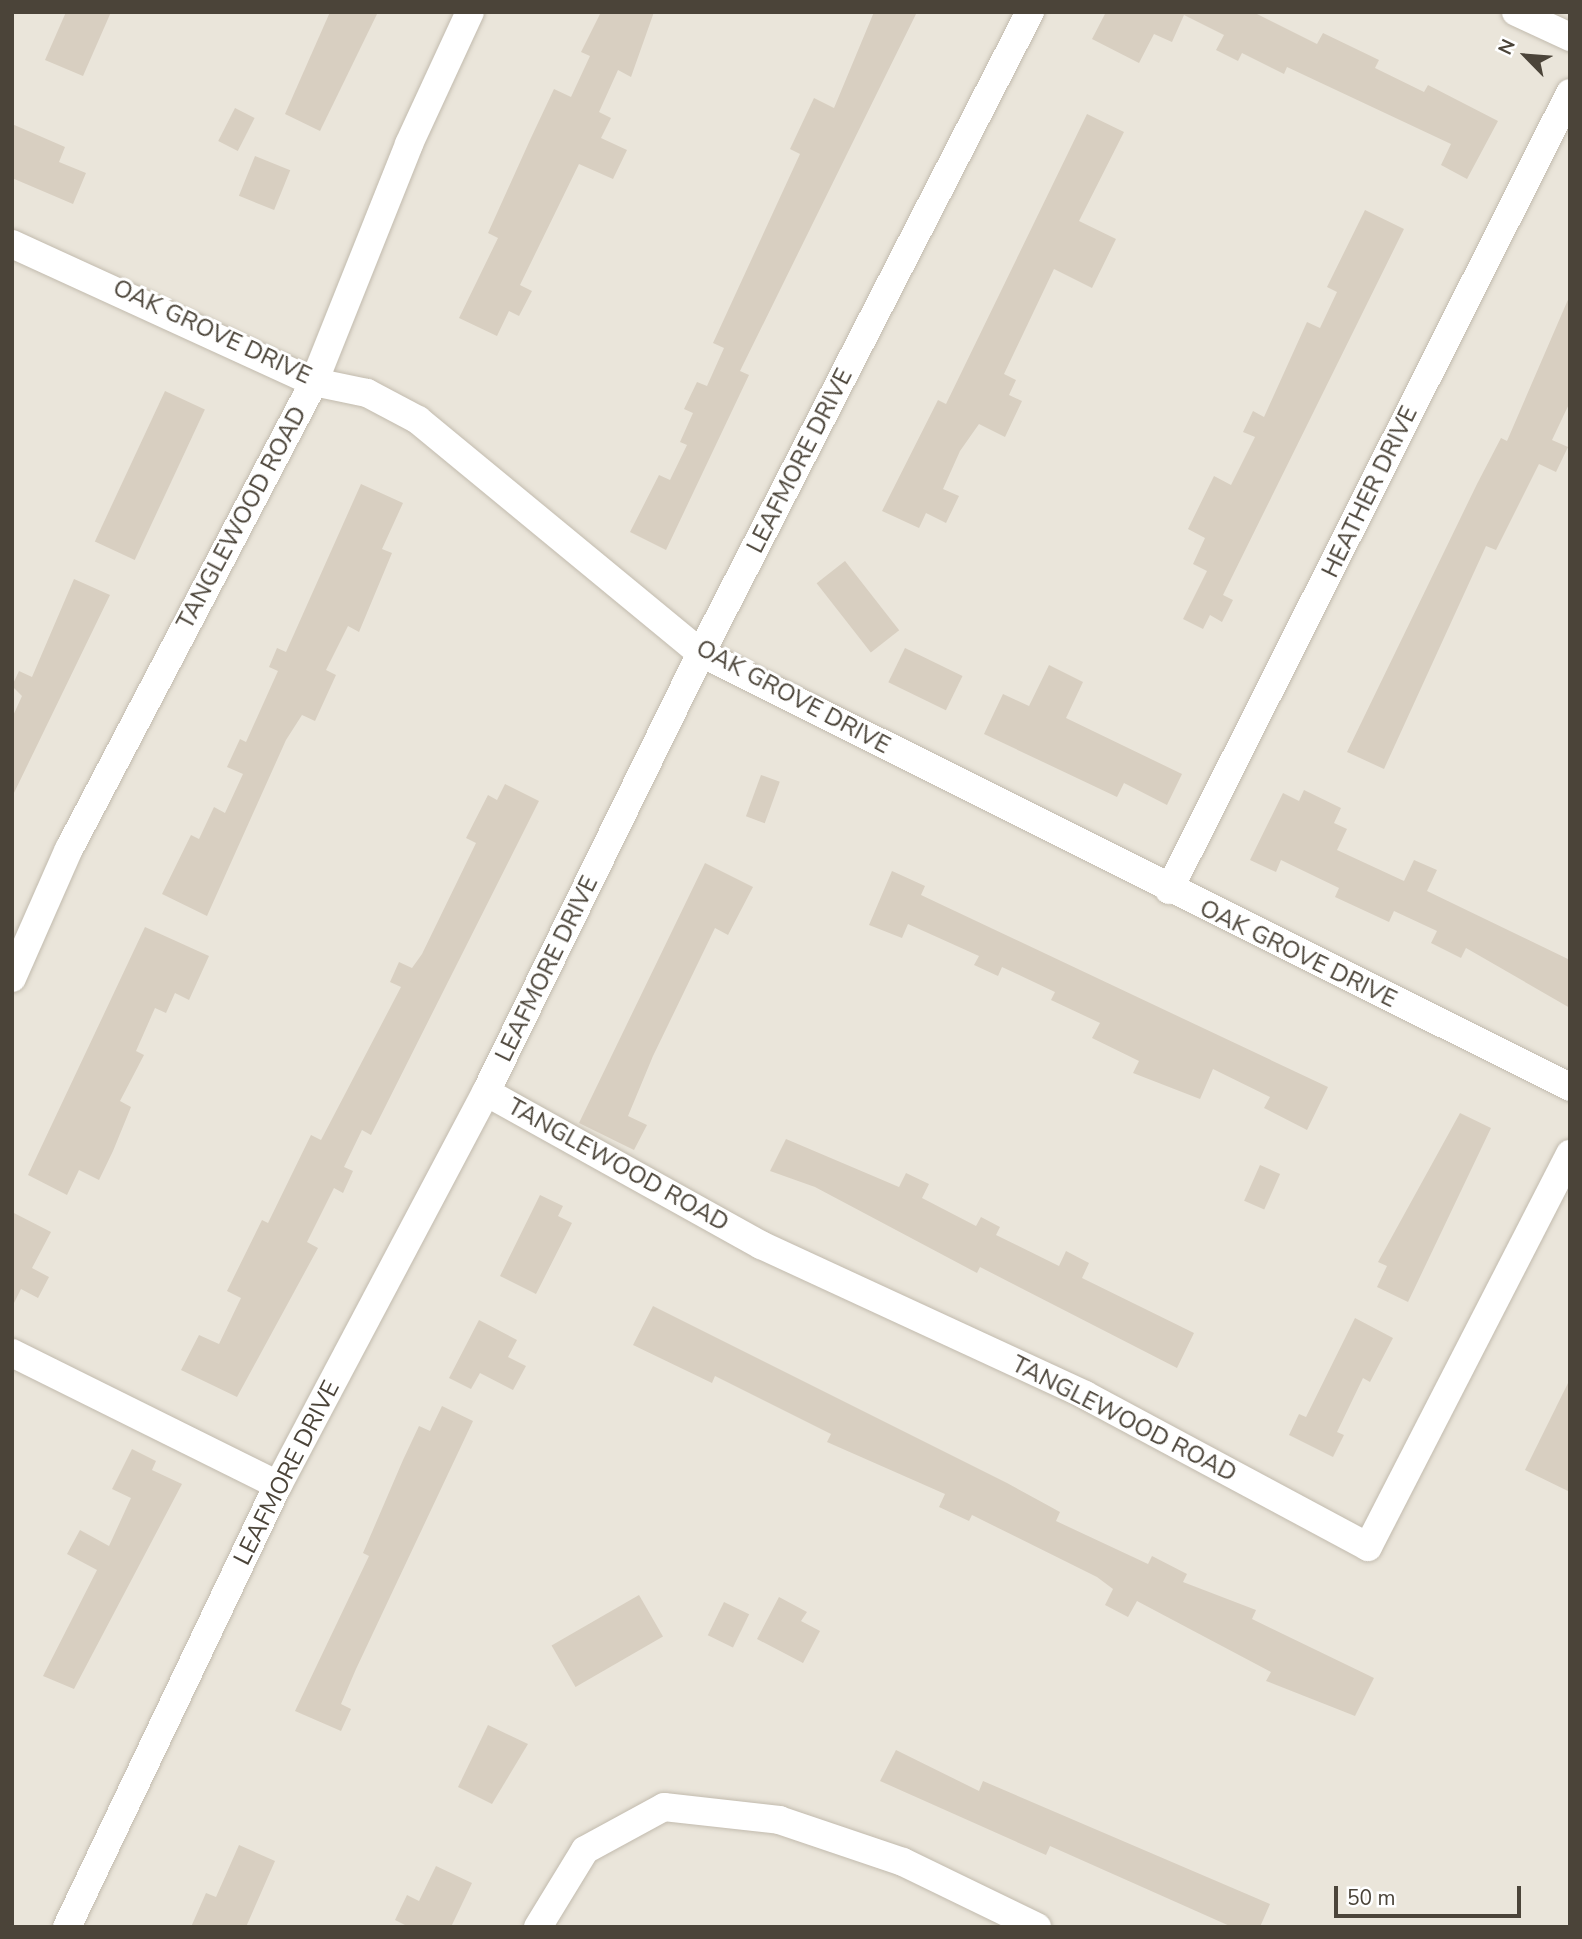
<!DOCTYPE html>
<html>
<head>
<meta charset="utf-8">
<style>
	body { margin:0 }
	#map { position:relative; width:1582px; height:1939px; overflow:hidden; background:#f6f3ec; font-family:"Nunito Sans",sans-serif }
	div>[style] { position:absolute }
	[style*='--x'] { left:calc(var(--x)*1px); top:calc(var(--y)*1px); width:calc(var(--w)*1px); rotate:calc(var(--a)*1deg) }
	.residential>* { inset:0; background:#eae5da; transform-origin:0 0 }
	.building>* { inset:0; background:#d8cfc1; transform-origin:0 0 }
	.roads { filter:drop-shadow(0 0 2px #c2bbae) drop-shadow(0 0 2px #c2bbae) }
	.minor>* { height:28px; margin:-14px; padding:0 14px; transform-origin:14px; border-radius:14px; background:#fff }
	span { translate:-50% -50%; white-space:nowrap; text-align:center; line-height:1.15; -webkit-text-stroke:6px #fff; paint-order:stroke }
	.street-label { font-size:24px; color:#4b4439 }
	.frame { position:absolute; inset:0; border:14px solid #4b4439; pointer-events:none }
	.north { position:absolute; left:1491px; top:21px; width:70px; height:70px; -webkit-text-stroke:5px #fff; paint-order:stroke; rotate:295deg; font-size:19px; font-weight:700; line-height:28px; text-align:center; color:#4b4439 }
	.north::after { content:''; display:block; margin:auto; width:24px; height:32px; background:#4b4439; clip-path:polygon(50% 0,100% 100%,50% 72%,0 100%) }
	.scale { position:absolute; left:1334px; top:1886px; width:187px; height:32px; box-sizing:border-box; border:4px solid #4b4439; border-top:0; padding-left:9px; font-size:21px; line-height:24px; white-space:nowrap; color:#4b4439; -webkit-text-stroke:5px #fff; paint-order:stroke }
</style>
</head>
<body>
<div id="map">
	<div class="residential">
		<i style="left:12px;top:12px;width:1558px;height:1915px"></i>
	</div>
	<div class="building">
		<i style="clip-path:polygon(66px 12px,111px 12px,83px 76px,45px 60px)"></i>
		<i style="clip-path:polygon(330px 12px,378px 12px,320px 131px,285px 114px)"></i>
		<i style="clip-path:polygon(601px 12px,654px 12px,631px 77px,618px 70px,599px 112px,611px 118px,601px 138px,627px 150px,613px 179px,579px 164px,520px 285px,532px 291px,519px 316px,509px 311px,497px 336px,459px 318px,498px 238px,488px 233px,530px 140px,554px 89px,571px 97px,590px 56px,581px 52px)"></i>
		<i style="clip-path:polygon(874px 12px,917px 12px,740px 371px,749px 375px,666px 550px,630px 532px,659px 475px,670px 480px,687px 445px,680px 442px,693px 413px,684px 409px,697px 382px,707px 386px,724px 348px,713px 343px,800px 154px,790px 149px,814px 98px,834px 108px)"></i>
		<i style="clip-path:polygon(1106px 12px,1253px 12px,1317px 44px,1323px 33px,1379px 60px,1375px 68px,1424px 92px,1428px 85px,1498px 121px,1467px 179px,1441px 165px,1451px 144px,1287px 67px,1284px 74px,1242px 53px,1238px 61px,1216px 50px,1224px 35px,1184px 15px,1172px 42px,1154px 34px,1139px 63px,1092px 39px)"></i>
		<i style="left:235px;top:108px;width:22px;height:37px;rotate:27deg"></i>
		<i style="clip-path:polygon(1087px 114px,1124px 132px,1079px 221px,1116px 239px,1092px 288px,1054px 269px,1004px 374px,1016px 380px,1009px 395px,1022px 401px,1005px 437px,979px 424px,960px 451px,943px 489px,959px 496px,946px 523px,926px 513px,919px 528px,882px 511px,938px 400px,946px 404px)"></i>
		<i style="clip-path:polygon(12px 124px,65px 147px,59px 162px,86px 173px,73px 204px,12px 178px)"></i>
		<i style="left:255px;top:156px;width:38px;height:43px;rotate:22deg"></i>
		<i style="clip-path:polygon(1365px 210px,1404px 229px,1223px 595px,1233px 600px,1222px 622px,1210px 615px,1203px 629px,1183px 619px,1207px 571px,1193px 564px,1205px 538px,1188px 529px,1214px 476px,1231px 485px,1255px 437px,1243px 432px,1253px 411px,1264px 417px,1307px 322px,1320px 328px,1337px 292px,1327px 287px)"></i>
		<i style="clip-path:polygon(1570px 295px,1570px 402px,1552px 440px,1568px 447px,1556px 472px,1539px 464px,1496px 550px,1486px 546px,1384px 769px,1347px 752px,1477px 484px,1501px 438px,1507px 441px)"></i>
		<i style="left:165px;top:391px;width:44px;height:166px;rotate:25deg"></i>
		<i style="clip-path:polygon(361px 484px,403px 503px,382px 549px,392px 553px,359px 632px,348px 626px,326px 670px,336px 675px,315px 721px,302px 715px,286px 740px,207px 916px,162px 894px,191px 835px,199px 839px,214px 807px,225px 813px,243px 774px,227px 767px,240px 739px,246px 742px,278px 671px,269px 667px,277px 648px,286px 652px)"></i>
		<i style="left:845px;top:561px;width:88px;height:36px;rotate:52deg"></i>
		<i style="clip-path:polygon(74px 579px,110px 595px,12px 797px,12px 718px,22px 696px,12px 686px,19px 671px,32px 677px)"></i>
		<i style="left:905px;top:648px;width:64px;height:38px;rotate:26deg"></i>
		<i style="clip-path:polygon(1049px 665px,1083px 682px,1066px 718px,1182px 774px,1167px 805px,1124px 783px,1117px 797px,984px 734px,1003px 694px,1029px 706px)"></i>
		<i style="left:761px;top:775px;width:20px;height:44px;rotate:20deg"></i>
		<i style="clip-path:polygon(505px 784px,539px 801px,371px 1135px,362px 1130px,344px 1167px,353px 1171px,343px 1193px,334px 1188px,307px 1242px,318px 1248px,237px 1397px,181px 1370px,199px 1335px,219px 1344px,241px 1298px,227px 1291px,262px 1220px,268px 1223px,311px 1135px,321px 1140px,401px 987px,390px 982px,399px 962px,412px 968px,422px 954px,476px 843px,466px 838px,488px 795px,497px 800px)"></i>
		<i style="clip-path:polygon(1304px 790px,1341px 808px,1334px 823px,1347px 829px,1337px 850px,1404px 881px,1414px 860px,1437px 870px,1427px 891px,1570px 960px,1570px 1008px,1466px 948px,1461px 958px,1431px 943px,1437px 931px,1394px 911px,1389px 922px,1335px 897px,1339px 888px,1281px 860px,1276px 872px,1250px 860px,1283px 793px,1299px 801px)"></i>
		<i style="clip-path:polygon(705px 863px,753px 887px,728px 935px,715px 928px,653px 1056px,628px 1116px,647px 1125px,634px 1150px,579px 1123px)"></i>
		<i style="clip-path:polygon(892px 871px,925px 886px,921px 895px,1328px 1087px,1307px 1130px,1264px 1108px,1270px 1097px,1213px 1069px,1200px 1099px,1133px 1073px,1139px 1061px,1092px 1038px,1100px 1023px,1051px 1000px,1055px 992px,1002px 967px,998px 976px,974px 965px,979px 956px,908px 924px,902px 938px,869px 925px)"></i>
		<i style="clip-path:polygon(145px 927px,209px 956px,189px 1000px,175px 993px,166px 1013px,155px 1008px,136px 1051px,144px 1055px,120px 1101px,131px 1107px,113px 1151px,99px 1180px,79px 1170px,67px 1195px,28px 1175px)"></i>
		<i style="clip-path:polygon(1460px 1113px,1491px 1128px,1408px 1302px,1377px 1287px,1387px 1266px,1378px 1262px)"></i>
		<i style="clip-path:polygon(786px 1139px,899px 1187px,906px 1173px,929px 1184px,922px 1198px,976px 1226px,981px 1217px,1000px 1227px,996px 1235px,1059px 1266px,1066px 1251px,1089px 1263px,1082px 1278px,1194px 1333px,1177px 1368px,980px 1267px,977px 1273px,815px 1187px,770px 1171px)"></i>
		<i style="left:1260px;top:1165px;width:22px;height:39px;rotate:24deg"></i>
		<i style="clip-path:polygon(540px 1195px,563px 1206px,558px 1216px,572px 1223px,536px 1294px,500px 1276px)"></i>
		<i style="clip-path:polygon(12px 1212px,51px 1232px,32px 1268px,49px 1277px,38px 1298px,21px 1289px,12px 1307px)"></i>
		<i style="clip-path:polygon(653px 1306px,1007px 1483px,1060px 1512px,1056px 1521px,1148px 1564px,1152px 1556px,1187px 1574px,1183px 1582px,1256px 1610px,1252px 1619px,1374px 1678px,1355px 1716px,1266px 1681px,1271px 1672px,1137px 1601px,1128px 1617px,1105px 1605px,1113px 1589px,1097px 1577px,972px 1515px,969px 1521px,939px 1507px,945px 1494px,827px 1442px,831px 1434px,715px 1376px,712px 1383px,633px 1345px)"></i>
		<i style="clip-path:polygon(1355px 1318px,1393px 1338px,1370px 1382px,1363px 1378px,1337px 1432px,1344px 1435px,1333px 1457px,1289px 1435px,1299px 1414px,1306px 1417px)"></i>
		<i style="clip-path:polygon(479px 1320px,517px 1340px,508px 1357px,526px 1366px,513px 1390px,480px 1373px,471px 1389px,449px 1378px)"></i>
		<i style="clip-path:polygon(1570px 1379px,1570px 1492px,1525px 1470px)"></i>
		<i style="clip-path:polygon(442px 1406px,473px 1421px,356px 1669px,341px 1704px,351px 1709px,341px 1731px,295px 1711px,369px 1556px,363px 1553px,403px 1460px,419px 1426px,430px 1431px)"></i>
		<i style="clip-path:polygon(132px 1449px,156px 1461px,152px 1470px,182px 1484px,74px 1689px,43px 1676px,97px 1570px,67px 1554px,80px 1530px,109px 1546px,131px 1498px,112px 1489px)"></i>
		<i style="left:639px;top:1595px;width:48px;height:101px;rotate:60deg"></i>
		<i style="clip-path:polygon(779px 1597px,807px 1612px,801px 1621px,820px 1631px,803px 1663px,757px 1639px)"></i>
		<i style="left:724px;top:1602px;width:28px;height:37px;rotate:26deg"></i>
		<i style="clip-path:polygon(488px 1725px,528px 1744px,492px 1804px,458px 1787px)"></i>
		<i style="clip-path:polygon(896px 1750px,979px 1791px,983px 1781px,1270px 1904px,1260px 1927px,1232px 1927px,1050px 1846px,1046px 1855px,880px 1781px)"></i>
		<i style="clip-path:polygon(239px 1845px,275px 1861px,246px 1927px,191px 1927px,206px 1893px,216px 1897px)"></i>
		<i style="clip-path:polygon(436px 1866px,472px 1883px,451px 1927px,409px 1927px,395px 1920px,407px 1895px,419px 1901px)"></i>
	</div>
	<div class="roads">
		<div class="minor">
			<i style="--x:1516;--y:12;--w:60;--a:24.8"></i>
			<i style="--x:12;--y:244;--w:332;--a:24.6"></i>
			<i style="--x:314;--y:382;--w:54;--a:11.7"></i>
			<i style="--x:367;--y:393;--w:58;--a:27.9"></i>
			<i style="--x:418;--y:420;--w:367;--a:39.5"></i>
			<i style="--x:701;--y:653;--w:971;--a:26.54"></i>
			<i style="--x:1169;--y:890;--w:892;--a:-63.29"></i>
			<i style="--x:12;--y:978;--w:141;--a:-66.2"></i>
			<i style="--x:69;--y:849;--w:527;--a:-62.32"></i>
			<i style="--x:314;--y:382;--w:256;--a:-68.2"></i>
			<i style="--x:409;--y:144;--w:145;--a:-65.2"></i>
			<i style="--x:486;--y:1092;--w:315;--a:29.1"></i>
			<i style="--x:761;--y:1245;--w:357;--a:24.8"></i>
			<i style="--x:1085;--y:1395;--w:321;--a:28.2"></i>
			<i style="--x:1368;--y:1547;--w:442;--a:-62.8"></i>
			<i style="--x:12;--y:1353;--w:297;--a:26.4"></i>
			<i style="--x:67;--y:1927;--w:490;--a:-64.5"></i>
			<i style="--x:278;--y:1485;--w:445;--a:-62.1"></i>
			<i style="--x:486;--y:1092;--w:489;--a:-63.9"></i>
			<i style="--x:701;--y:653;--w:721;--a:-62.83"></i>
			<i style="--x:538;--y:1927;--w:90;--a:-58.6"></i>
			<i style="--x:585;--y:1850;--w:90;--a:-28.6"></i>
			<i style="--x:664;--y:1807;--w:116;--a:6.4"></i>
			<i style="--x:779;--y:1820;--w:131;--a:18.7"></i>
			<i style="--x:903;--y:1862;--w:149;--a:25.9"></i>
		</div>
	</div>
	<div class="street-label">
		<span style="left:212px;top:332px;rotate:25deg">OAK GROVE DRIVE</span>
		<span style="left:800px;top:461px;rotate:-63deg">LEAFMORE DRIVE</span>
		<span style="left:1370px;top:492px;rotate:-64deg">HEATHER DRIVE</span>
		<span style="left:242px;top:518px;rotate:-62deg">TANGLEWOOD ROAD</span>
		<span style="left:793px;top:697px;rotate:28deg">OAK GROVE DRIVE</span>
		<span style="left:1298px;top:954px;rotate:26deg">OAK GROVE DRIVE</span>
		<span style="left:547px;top:969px;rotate:-64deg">LEAFMORE DRIVE</span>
		<span style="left:618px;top:1165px;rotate:29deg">TANGLEWOOD ROAD</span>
		<span style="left:1124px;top:1419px;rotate:27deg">TANGLEWOOD ROAD</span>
		<span style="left:287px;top:1473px;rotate:-63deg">LEAFMORE DRIVE</span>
	</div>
	<div class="frame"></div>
	<div class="north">N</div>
	<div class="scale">50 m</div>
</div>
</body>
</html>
